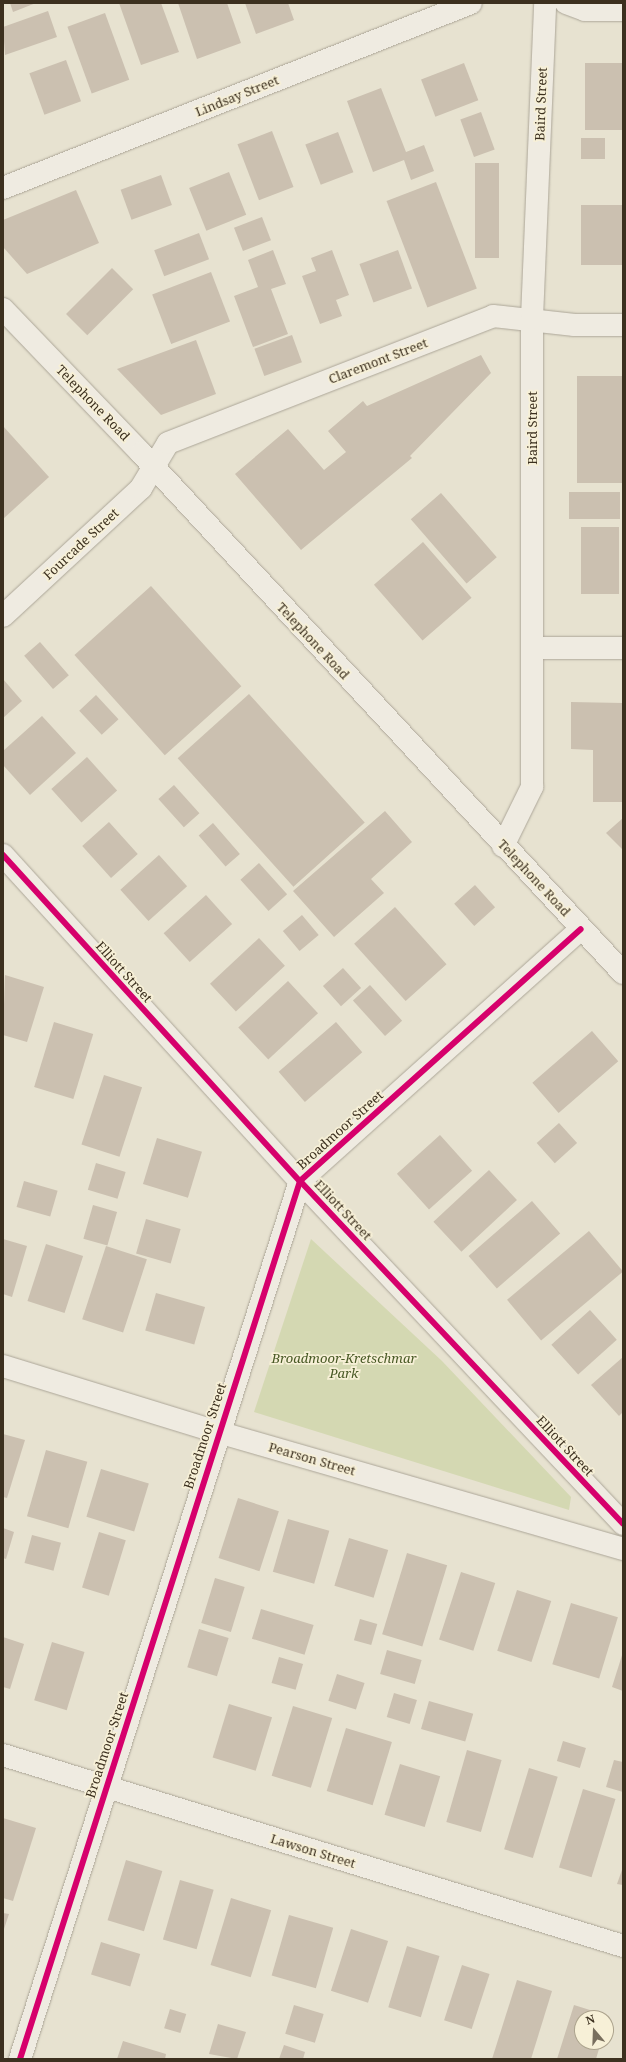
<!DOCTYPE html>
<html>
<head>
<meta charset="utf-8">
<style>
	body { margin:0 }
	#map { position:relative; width:626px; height:2062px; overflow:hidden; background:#e7e2d0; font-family:"Noto Serif",serif }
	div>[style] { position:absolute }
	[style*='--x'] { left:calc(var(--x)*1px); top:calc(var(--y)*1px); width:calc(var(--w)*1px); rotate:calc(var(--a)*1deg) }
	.green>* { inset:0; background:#d4d8b2 }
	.building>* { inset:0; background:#cbc0b0; transform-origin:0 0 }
	.roads { filter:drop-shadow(0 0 1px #aca698) drop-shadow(0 0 1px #aca698) }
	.minor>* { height:22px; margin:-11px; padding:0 11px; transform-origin:11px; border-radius:11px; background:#efebe1 }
	.tertiary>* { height:22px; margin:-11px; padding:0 11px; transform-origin:11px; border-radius:11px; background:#efebe1 }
	.secondary>* { height:22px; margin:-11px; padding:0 11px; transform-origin:11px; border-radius:11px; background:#efebe1 }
	.cycleway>* { height:6px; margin:-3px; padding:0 3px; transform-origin:3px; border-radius:3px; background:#d6006c }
	span { translate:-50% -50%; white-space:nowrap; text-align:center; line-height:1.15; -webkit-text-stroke:3.5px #f7f0d7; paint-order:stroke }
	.street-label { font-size:13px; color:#3c301f }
	.park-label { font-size:13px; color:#485925; font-style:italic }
	.frame { position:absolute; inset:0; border:4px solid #3c301f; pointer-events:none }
	.north { position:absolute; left:574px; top:2010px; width:40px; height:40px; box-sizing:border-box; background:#f7f0d7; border:1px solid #aca38d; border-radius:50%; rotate:341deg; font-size:11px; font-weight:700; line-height:16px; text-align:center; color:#3c301f }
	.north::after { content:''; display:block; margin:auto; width:14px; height:18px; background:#786e5d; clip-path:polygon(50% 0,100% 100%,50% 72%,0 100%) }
</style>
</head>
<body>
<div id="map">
	<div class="green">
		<i style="clip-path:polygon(311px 1239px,442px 1361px,571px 1497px,569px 1510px,254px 1412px)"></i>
	</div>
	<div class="building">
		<i style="clip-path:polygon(10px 3px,36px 3px,13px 12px)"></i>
		<i style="clip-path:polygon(119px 3px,161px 3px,179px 52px,141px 65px)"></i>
		<i style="clip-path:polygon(178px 3px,227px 3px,241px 43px,197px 59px)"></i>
		<i style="clip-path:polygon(245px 3px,288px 3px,294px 20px,256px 34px)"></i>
		<i style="clip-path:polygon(48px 11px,57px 37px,5px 55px,3px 27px)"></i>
		<i style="left:105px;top:13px;width:71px;height:40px;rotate:70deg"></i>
		<i style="left:66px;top:60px;width:44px;height:39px;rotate:70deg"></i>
		<i style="left:464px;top:63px;width:40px;height:46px;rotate:69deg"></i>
		<i style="left:623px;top:63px;width:67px;height:38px;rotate:90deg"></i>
		<i style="clip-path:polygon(381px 88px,406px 152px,424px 145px,434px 171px,411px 180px,404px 160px,373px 172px,347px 101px)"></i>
		<i style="left:481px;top:112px;width:40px;height:22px;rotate:70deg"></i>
		<i style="left:272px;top:131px;width:60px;height:37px;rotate:69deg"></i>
		<i style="left:338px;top:132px;width:43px;height:35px;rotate:69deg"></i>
		<i style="left:581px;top:138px;width:24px;height:21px"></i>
		<i style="left:475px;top:163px;width:24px;height:95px"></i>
		<i style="left:229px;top:172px;width:46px;height:43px;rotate:68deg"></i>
		<i style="left:161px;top:175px;width:32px;height:43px;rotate:70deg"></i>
		<i style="left:436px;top:182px;width:114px;height:53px;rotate:69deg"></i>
		<i style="clip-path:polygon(76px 190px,99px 243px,27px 274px,3px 247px,3px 220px)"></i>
		<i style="left:581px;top:205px;width:42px;height:60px"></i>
		<i style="left:262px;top:217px;width:25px;height:30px;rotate:69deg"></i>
		<i style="left:199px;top:233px;width:28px;height:48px;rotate:69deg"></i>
		<i style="clip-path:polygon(273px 250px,286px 284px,271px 289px,288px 334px,253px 347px,234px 296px,258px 287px,248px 260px)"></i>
		<i style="clip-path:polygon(332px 250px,349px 295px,336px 300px,342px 316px,320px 324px,302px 276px,316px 271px,311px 258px)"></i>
		<i style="left:398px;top:250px;width:41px;height:41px;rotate:70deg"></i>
		<i style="left:112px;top:268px;width:30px;height:65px;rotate:45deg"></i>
		<i style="left:211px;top:272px;width:53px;height:63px;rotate:69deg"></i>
		<i style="left:292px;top:335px;width:29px;height:40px;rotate:70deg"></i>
		<i style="clip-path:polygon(196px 340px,216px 394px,161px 415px,117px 369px)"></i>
		<i style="clip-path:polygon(481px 355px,491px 373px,410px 456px,412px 458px,301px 550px,235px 474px,288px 429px,324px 470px,346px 452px,328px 431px,363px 401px,367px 406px)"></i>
		<i style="left:577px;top:376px;width:46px;height:107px"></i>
		<i style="clip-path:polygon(3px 426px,49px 477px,3px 519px)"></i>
		<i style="left:569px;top:492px;width:51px;height:27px"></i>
		<i style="left:441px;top:493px;width:85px;height:40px;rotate:49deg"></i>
		<i style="left:581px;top:527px;width:38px;height:67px"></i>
		<i style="left:423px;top:542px;width:74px;height:65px;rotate:49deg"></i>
		<i style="left:151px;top:586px;width:135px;height:103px;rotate:48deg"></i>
		<i style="left:40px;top:642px;width:44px;height:21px;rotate:49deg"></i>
		<i style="clip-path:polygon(3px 679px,22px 701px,3px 718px)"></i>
		<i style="left:249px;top:694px;width:173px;height:96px;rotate:48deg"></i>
		<i style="left:96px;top:695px;width:33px;height:23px;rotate:47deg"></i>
		<i style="clip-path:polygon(571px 702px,623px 703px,623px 802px,593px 802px,593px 750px,571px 749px)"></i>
		<i style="clip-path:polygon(42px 716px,76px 753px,30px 795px,3px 765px,3px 751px)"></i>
		<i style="left:87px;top:757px;width:45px;height:48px;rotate:48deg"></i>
		<i style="left:174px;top:785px;width:38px;height:21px;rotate:48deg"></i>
		<i style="clip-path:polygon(385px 811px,412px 842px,371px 879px,384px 893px,334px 937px,293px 891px)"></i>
		<i style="clip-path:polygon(623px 818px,623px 850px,606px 833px)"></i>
		<i style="left:109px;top:822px;width:43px;height:36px;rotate:48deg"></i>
		<i style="left:213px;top:823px;width:41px;height:19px;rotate:49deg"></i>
		<i style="left:159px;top:855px;width:42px;height:52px;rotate:48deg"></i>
		<i style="left:259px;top:863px;width:42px;height:25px;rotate:48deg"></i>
		<i style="left:475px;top:885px;width:30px;height:28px;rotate:48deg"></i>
		<i style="left:206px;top:895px;width:39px;height:57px;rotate:48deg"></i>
		<i style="left:395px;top:907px;width:77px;height:55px;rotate:48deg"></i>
		<i style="left:302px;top:915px;width:26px;height:25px;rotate:50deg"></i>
		<i style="left:259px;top:938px;width:38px;height:67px;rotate:47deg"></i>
		<i style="left:343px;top:968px;width:27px;height:27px;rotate:48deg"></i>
		<i style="clip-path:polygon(5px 975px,44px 987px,27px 1042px,3px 1035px)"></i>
		<i style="left:288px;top:981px;width:44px;height:68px;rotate:47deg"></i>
		<i style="left:370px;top:985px;width:48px;height:23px;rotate:48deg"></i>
		<i style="left:54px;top:1022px;width:41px;height:68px;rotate:17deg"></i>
		<i style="left:336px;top:1022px;width:40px;height:76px;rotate:49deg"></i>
		<i style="left:592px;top:1031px;width:40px;height:79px;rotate:49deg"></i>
		<i style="left:104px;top:1075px;width:40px;height:73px;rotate:18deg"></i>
		<i style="left:559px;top:1123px;width:27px;height:30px;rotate:48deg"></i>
		<i style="left:440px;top:1135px;width:48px;height:58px;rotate:48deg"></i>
		<i style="left:157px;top:1138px;width:47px;height:48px;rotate:17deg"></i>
		<i style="left:96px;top:1163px;width:31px;height:28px;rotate:17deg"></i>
		<i style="left:489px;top:1170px;width:41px;height:76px;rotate:47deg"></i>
		<i style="left:24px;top:1181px;width:35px;height:27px;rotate:16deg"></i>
		<i style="left:532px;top:1201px;width:43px;height:84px;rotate:49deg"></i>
		<i style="left:93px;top:1205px;width:25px;height:35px;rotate:16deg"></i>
		<i style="left:146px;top:1219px;width:36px;height:36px;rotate:16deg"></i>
		<i style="left:589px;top:1231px;width:53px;height:107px;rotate:50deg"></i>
		<i style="clip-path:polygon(3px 1239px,27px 1246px,12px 1297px,3px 1294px)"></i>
		<i style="left:46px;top:1244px;width:39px;height:60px;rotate:18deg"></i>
		<i style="left:106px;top:1246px;width:43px;height:77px;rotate:18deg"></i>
		<i style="left:156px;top:1293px;width:51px;height:39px;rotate:16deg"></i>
		<i style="left:590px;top:1310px;width:40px;height:52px;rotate:48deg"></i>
		<i style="clip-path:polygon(623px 1357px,623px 1412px,619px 1416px,591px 1385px)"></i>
		<i style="clip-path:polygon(3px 1434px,25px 1440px,7px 1498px,3px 1497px)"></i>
		<i style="left:46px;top:1450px;width:43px;height:69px;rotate:16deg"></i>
		<i style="left:101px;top:1469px;width:50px;height:50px;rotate:17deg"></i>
		<i style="left:238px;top:1498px;width:43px;height:63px;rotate:18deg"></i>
		<i style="left:288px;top:1519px;width:43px;height:55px;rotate:16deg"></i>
		<i style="clip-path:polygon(3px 1528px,14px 1532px,6px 1559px,3px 1558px)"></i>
		<i style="left:99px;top:1532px;width:28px;height:58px;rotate:17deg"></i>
		<i style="left:32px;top:1535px;width:30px;height:29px;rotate:15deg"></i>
		<i style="left:349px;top:1538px;width:41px;height:50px;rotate:17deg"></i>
		<i style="left:407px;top:1553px;width:42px;height:85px;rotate:17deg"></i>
		<i style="left:461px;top:1572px;width:36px;height:71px;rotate:18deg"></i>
		<i style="left:215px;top:1578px;width:31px;height:47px;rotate:17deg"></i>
		<i style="left:517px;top:1590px;width:36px;height:64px;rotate:18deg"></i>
		<i style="left:571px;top:1603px;width:49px;height:64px;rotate:17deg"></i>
		<i style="left:261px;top:1609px;width:55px;height:31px;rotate:17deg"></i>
		<i style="left:360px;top:1619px;width:18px;height:22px;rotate:16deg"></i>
		<i style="left:199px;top:1629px;width:31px;height:40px;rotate:17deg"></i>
		<i style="clip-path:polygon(3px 1637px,24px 1644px,10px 1689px,3px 1687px)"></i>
		<i style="left:52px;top:1642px;width:34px;height:61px;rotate:17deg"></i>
		<i style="left:387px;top:1650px;width:36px;height:25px;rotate:16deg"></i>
		<i style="clip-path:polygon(623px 1652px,623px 1691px,612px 1687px)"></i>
		<i style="left:279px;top:1657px;width:25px;height:27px;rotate:16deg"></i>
		<i style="left:337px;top:1674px;width:29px;height:28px;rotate:18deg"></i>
		<i style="left:394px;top:1693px;width:24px;height:25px;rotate:17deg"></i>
		<i style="left:429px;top:1701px;width:46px;height:29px;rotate:16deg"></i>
		<i style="left:229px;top:1704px;width:45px;height:56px;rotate:17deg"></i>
		<i style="left:293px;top:1706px;width:41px;height:73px;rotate:17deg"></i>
		<i style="left:346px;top:1728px;width:48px;height:66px;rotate:17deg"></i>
		<i style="left:563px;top:1741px;width:24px;height:21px;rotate:17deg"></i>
		<i style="left:467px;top:1750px;width:36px;height:75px;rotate:16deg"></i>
		<i style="clip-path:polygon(614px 1760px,623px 1762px,623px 1792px,606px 1787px)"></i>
		<i style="left:400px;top:1764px;width:42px;height:53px;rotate:17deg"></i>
		<i style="left:529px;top:1768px;width:30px;height:85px;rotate:17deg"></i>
		<i style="left:583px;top:1789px;width:34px;height:82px;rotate:17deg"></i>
		<i style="clip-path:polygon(3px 1818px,36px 1828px,13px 1901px,3px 1898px)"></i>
		<i style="left:126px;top:1860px;width:38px;height:63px;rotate:17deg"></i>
		<i style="clip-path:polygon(623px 1867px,623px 1885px,617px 1884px)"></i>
		<i style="left:180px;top:1880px;width:35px;height:62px;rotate:16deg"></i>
		<i style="left:231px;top:1898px;width:42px;height:70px;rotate:17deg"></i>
		<i style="clip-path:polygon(3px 1913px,9px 1914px,3px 1932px)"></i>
		<i style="left:289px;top:1915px;width:46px;height:63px;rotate:16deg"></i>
		<i style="left:351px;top:1929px;width:39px;height:65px;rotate:18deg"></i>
		<i style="left:101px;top:1942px;width:41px;height:34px;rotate:17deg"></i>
		<i style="left:407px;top:1946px;width:34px;height:64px;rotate:17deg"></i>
		<i style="left:462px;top:1965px;width:29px;height:58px;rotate:18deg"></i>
		<i style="clip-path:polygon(517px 1980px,552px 1991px,531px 2059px,492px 2059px)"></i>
		<i style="left:294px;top:2005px;width:31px;height:30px;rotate:17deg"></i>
		<i style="clip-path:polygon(574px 2005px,609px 2016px,606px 2024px,606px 2018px,582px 2018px,582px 2042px,601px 2042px,596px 2059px,557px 2059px)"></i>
		<i style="left:170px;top:2009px;width:17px;height:20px;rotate:17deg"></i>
		<i style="clip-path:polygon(218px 2024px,246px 2032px,237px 2059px,209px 2054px)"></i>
		<i style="clip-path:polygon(123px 2041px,166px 2054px,165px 2059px,117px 2059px)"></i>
		<i style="clip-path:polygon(284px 2045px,305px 2052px,303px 2059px,279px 2059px)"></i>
	</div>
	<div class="roads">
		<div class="minor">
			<i style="--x:566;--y:3;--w:20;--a:20"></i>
			<i style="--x:585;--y:10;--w:38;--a:0"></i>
			<i style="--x:3;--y:188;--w:503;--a:-21.57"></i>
			<i style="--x:3;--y:616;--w:188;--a:-42.8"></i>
			<i style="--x:141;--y:488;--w:52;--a:-59"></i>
			<i style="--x:168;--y:443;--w:349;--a:-21.3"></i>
			<i style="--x:493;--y:316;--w:82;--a:6.3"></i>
			<i style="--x:575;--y:325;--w:48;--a:0"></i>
			<i style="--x:532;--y:648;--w:91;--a:0"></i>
			<i style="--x:503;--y:846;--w:66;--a:-63.8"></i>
			<i style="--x:532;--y:787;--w:469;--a:-90"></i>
			<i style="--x:532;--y:318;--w:315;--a:-87.6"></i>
			<i style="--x:3;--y:855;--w:441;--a:47.7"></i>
			<i style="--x:300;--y:1181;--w:471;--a:46.7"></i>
			<i style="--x:3;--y:1366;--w:225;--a:17.1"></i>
			<i style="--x:218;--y:1432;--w:422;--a:16.1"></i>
			<i style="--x:3;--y:1755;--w:649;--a:17.12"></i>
		</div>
		<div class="tertiary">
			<i style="--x:20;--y:2059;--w:922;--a:-72.31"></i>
			<i style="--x:300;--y:1181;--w:377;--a:-41.9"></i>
		</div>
		<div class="secondary">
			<i style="--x:3;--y:309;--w:199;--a:46.2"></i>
			<i style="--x:141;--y:453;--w:709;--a:47.17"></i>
		</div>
	</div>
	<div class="cycleway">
		<i style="--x:3;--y:855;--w:441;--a:47.7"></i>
		<i style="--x:300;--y:1181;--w:471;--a:46.7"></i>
		<i style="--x:20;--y:2059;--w:922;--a:-72.31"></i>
		<i style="--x:300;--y:1181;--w:377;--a:-41.9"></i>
	</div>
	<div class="street-label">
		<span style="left:237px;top:96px;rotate:-22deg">Lindsay Street</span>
		<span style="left:541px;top:104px;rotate:-88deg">Baird Street</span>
		<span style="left:378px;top:361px;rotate:-21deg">Claremont Street</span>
		<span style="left:93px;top:403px;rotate:46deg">Telephone Road</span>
		<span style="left:532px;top:428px;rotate:-90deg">Baird Street</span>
		<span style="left:81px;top:544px;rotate:-43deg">Fourcade Street</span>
		<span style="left:313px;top:641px;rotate:47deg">Telephone Road</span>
		<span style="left:534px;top:878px;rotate:47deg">Telephone Road</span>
		<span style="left:124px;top:972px;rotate:48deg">Elliott Street</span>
		<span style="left:340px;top:1130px;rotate:-42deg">Broadmoor Street</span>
		<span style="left:343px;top:1210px;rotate:47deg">Elliott Street</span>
		<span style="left:205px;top:1436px;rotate:-72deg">Broadmoor Street</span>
		<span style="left:565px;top:1446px;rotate:47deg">Elliott Street</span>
		<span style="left:312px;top:1459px;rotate:16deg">Pearson Street</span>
		<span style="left:107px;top:1745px;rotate:-72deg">Broadmoor Street</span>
		<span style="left:313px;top:1851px;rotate:17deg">Lawson Street</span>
	</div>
	<div class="park-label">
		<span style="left:344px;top:1366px">Broadmoor-Kretschmar<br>Park</span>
	</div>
	<div class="frame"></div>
	<div class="north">N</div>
</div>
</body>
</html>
